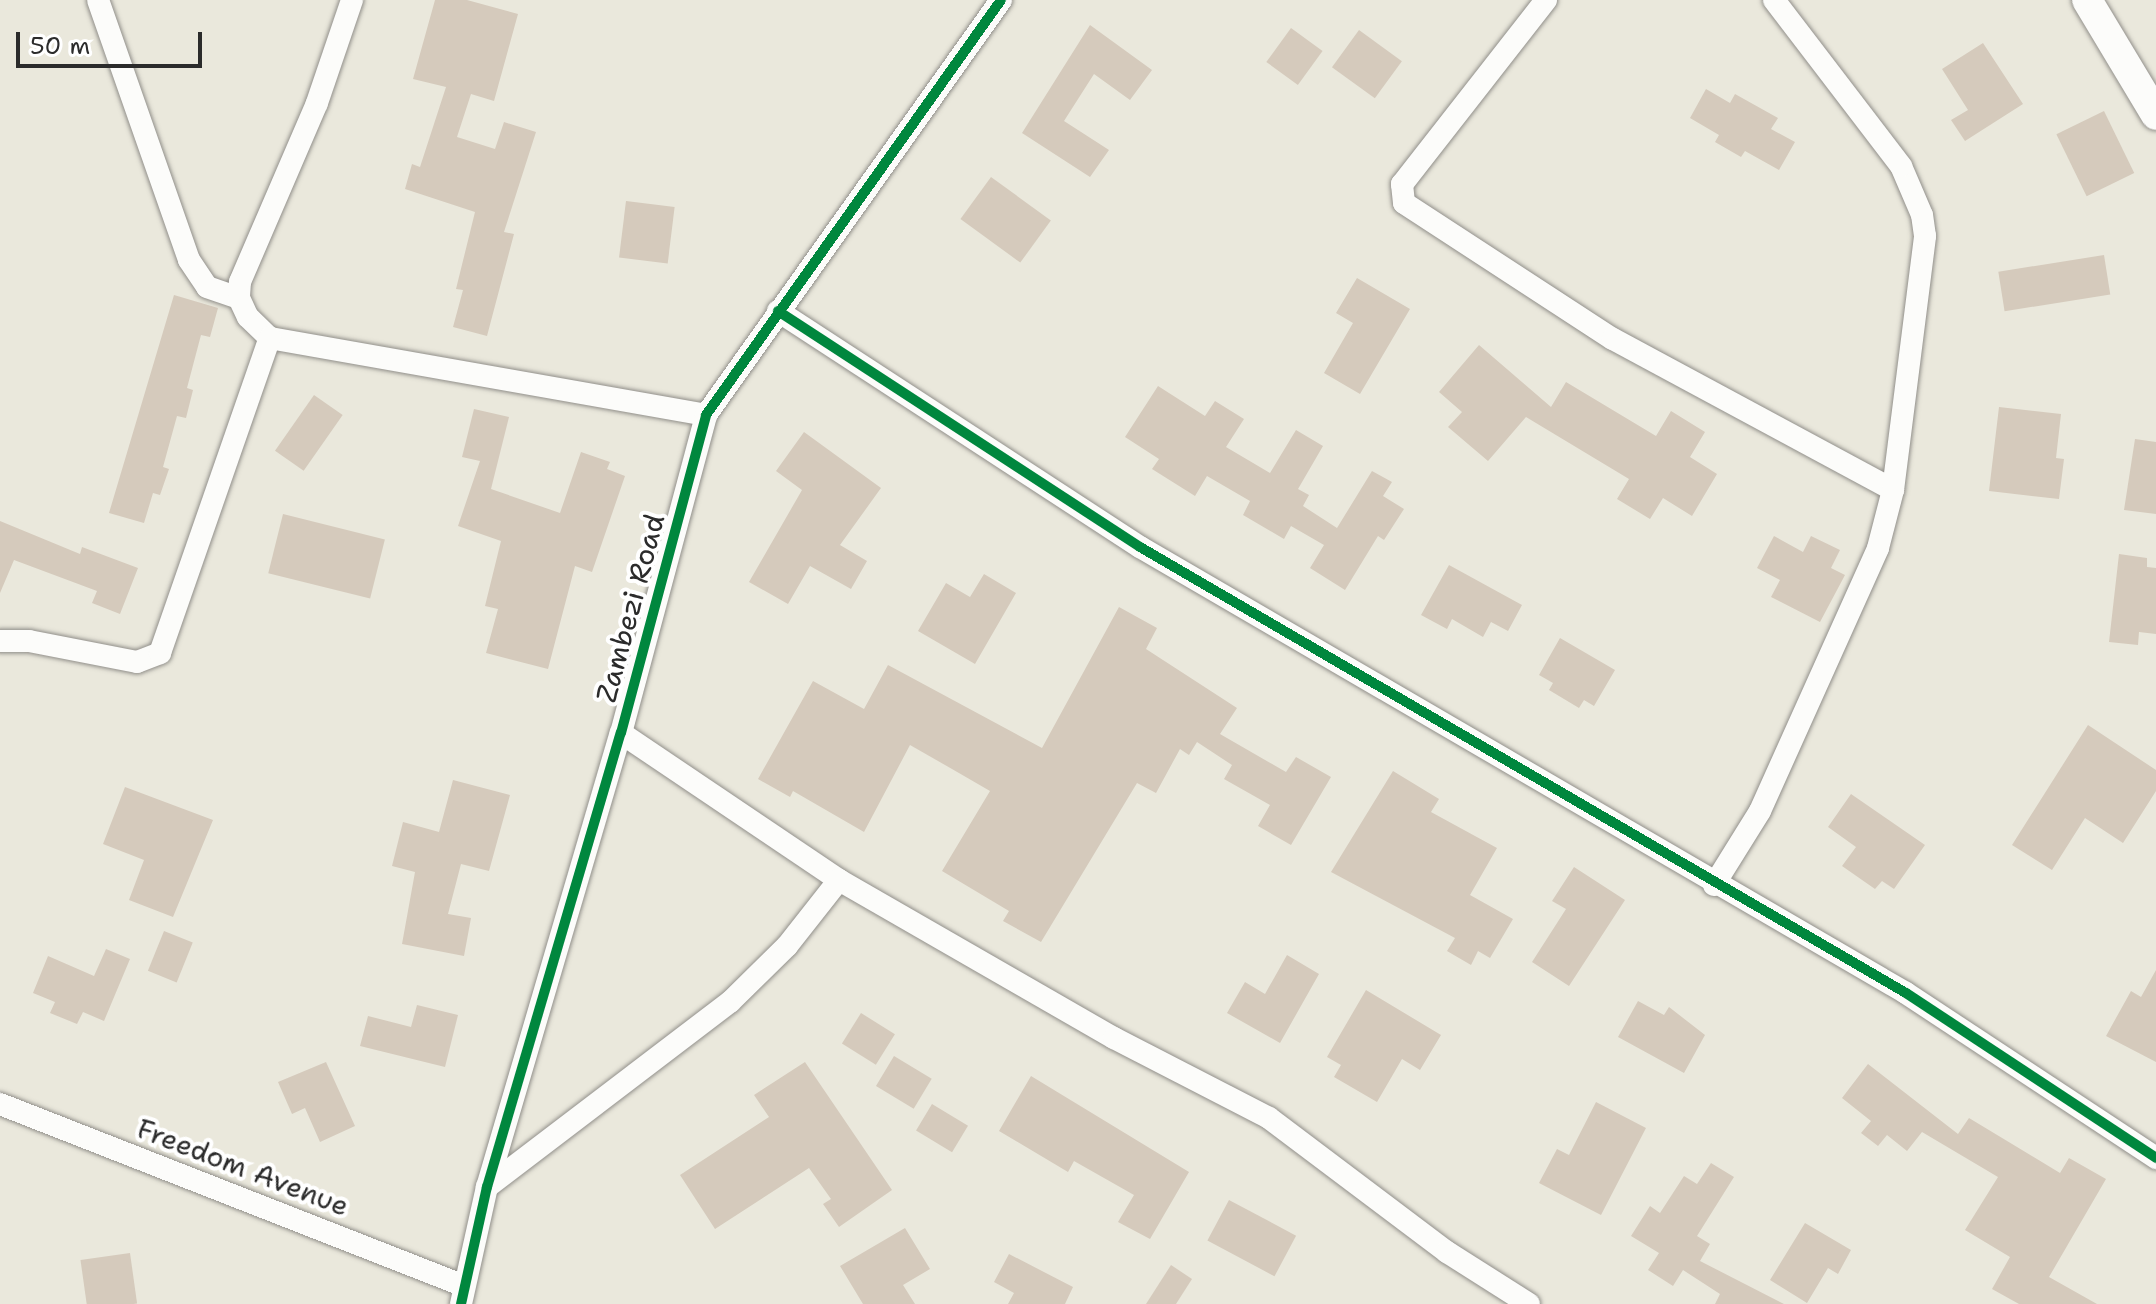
<!DOCTYPE html>
<html>
<head>
<meta charset="utf-8">
<style>
	body { margin:0 }
	#map { position:relative; width:2156px; height:1304px; overflow:hidden; background:#eae8dc; font-family:"Shantell Sans",sans-serif }
	div>[style] { position:absolute }
	[style*='--x'] { left:calc(var(--x)*1px); top:calc(var(--y)*1px); width:calc(var(--w)*1px); rotate:calc(var(--a)*1deg) }
	.building>* { inset:0; background:#d5cabc; transform-origin:0 0 }
	.roads { filter:drop-shadow(0 0 2px #918f8a) drop-shadow(0 0 2px #918f8a) }
	.street>* { height:22px; margin:-11px; padding:0 11px; transform-origin:11px; border-radius:11px; background:#fcfcfa }
	.secondary>* { height:30px; margin:-15px; padding:0 15px; transform-origin:15px; border-radius:15px; background:#fcfcfa }
	.cycleway>* { height:10px; margin:-5px; padding:0 5px; transform-origin:5px; border-radius:5px; background:#00873e }
	span { translate:-50% -50%; white-space:nowrap; text-align:center; line-height:1.15; -webkit-text-stroke:8px #fff; paint-order:stroke }
	.street-label { font-size:28px; color:#2b2b2b }
	.scale { position:absolute; left:16px; top:32px; width:186px; height:36px; box-sizing:border-box; border:4px solid #2b2b2b; border-top:0; padding-left:10px; font-size:24px; line-height:28px; white-space:nowrap; color:#2b2b2b; -webkit-text-stroke:6px #fff; paint-order:stroke }
</style>
</head>
<body>
<div id="map">
	<div class="building">
		<i style="clip-path:polygon(435px 0,467px 0,518px 14px,494px 101px,471px 94px,457px 137px,495px 149px,504px 122px,536px 132px,504px 232px,514px 234px,487px 336px,453px 327px,463px 290px,456px 289px,475px 212px,405px 189px,412px 164px,420px 167px,446px 87px,413px 79px)"></i>
		<i style="clip-path:polygon(1090px 25px,1152px 70px,1130px 100px,1094px 74px,1064px 121px,1109px 150px,1090px 177px,1022px 133px)"></i>
		<i style="left:1291px;top:28px;width:39px;height:42px;rotate:36deg"></i>
		<i style="left:1359px;top:30px;width:53px;height:46px;rotate:36deg"></i>
		<i style="clip-path:polygon(1983px 43px,2023px 104px,1965px 141px,1951px 120px,1968px 110px,1942px 69px)"></i>
		<i style="clip-path:polygon(1706px 89px,1730px 103px,1735px 94px,1778px 118px,1771px 129px,1795px 142px,1779px 170px,1745px 151px,1741px 157px,1715px 142px,1719px 135px,1690px 118px)"></i>
		<i style="left:2104px;top:111px;width:69px;height:53px;rotate:64deg"></i>
		<i style="left:991px;top:177px;width:74px;height:52px;rotate:36deg"></i>
		<i style="left:626px;top:201px;width:49px;height:57px;rotate:7deg"></i>
		<i style="left:2104px;top:255px;width:40px;height:107px;rotate:81deg"></i>
		<i style="clip-path:polygon(1357px 278px,1410px 309px,1360px 394px,1324px 373px,1353px 323px,1336px 313px)"></i>
		<i style="clip-path:polygon(174px 295px,218px 308px,210px 337px,201px 335px,187px 388px,193px 390px,186px 418px,177px 416px,163px 467px,169px 469px,160px 495px,153px 493px,144px 523px,109px 513px)"></i>
		<i style="clip-path:polygon(1479px 345px,1551px 407px,1566px 382px,1656px 436px,1671px 411px,1705px 432px,1690px 457px,1717px 474px,1692px 516px,1663px 498px,1650px 519px,1617px 499px,1629px 479px,1526px 417px,1488px 461px,1448px 427px,1462px 412px,1439px 392px)"></i>
		<i style="clip-path:polygon(1158px 386px,1205px 416px,1215px 401px,1244px 419px,1226px 447px,1270px 473px,1296px 430px,1323px 446px,1298px 489px,1309px 495px,1303px 506px,1337px 528px,1372px 471px,1392px 482px,1383px 496px,1404px 509px,1384px 540px,1378px 536px,1345px 590px,1310px 568px,1324px 545px,1291px 526px,1284px 539px,1243px 515px,1250px 501px,1207px 476px,1195px 496px,1152px 469px,1159px 459px,1125px 437px)"></i>
		<i style="left:314px;top:395px;width:35px;height:68px;rotate:35deg"></i>
		<i style="clip-path:polygon(1999px 407px,2061px 414px,2056px 458px,2064px 459px,2059px 499px,1989px 491px)"></i>
		<i style="clip-path:polygon(474px 409px,509px 417px,491px 489px,560px 513px,581px 452px,610px 462px,607px 469px,625px 476px,592px 572px,575px 566px,548px 669px,486px 653px,498px 609px,485px 606px,501px 541px,458px 526px,480px 461px,462px 457px)"></i>
		<i style="clip-path:polygon(804px 432px,881px 488px,840px 545px,867px 561px,851px 589px,810px 566px,788px 604px,749px 582px,802px 490px,776px 471px)"></i>
		<i style="clip-path:polygon(2135px 439px,2156px 442px,2156px 514px,2124px 510px)"></i>
		<i style="left:283px;top:514px;width:105px;height:61px;rotate:14deg"></i>
		<i style="clip-path:polygon(0 521px,80px 554px,82px 547px,138px 568px,120px 614px,92px 603px,97px 591px,14px 560px,0 593px)"></i>
		<i style="clip-path:polygon(1774px 536px,1803px 552px,1811px 536px,1840px 550px,1831px 568px,1845px 575px,1820px 622px,1771px 597px,1780px 580px,1757px 568px)"></i>
		<i style="clip-path:polygon(2119px 554px,2147px 558px,2147px 567px,2156px 568px,2156px 634px,2139px 632px,2138px 645px,2109px 642px)"></i>
		<i style="clip-path:polygon(1449px 565px,1522px 605px,1508px 631px,1491px 622px,1483px 637px,1452px 619px,1447px 629px,1421px 615px)"></i>
		<i style="clip-path:polygon(984px 574px,1016px 593px,975px 664px,918px 631px,946px 583px,970px 597px)"></i>
		<i style="clip-path:polygon(1119px 607px,1157px 628px,1146px 649px,1237px 708px,1220px 734px,1286px 772px,1296px 757px,1331px 777px,1291px 845px,1258px 826px,1270px 805px,1224px 779px,1232px 765px,1197px 742px,1189px 755px,1180px 749px,1156px 793px,1137px 783px,1041px 942px,1003px 921px,1009px 911px,942px 871px,990px 791px,952px 769px,910px 745px,864px 832px,793px 791px,790px 797px,758px 779px,813px 681px,864px 709px,888px 665px,1042px 748px)"></i>
		<i style="clip-path:polygon(1560px 638px,1615px 670px,1594px 706px,1584px 700px,1579px 708px,1549px 690px,1553px 683px,1539px 675px)"></i>
		<i style="clip-path:polygon(2088px 725px,2156px 770px,2156px 791px,2123px 843px,2085px 818px,2052px 870px,2012px 845px)"></i>
		<i style="clip-path:polygon(1393px 771px,1439px 799px,1431px 812px,1497px 848px,1470px 895px,1513px 919px,1490px 958px,1478px 951px,1471px 965px,1447px 951px,1455px 938px,1331px 872px)"></i>
		<i style="clip-path:polygon(453px 780px,510px 795px,489px 871px,461px 864px,448px 914px,471px 918px,464px 956px,402px 944px,415px 872px,392px 866px,403px 822px,439px 832px)"></i>
		<i style="clip-path:polygon(125px 787px,213px 820px,173px 917px,129px 900px,144px 860px,103px 844px)"></i>
		<i style="clip-path:polygon(1851px 794px,1925px 845px,1894px 889px,1882px 881px,1875px 889px,1842px 866px,1856px 847px,1828px 827px)"></i>
		<i style="clip-path:polygon(1574px 867px,1625px 900px,1569px 986px,1532px 962px,1566px 909px,1552px 901px)"></i>
		<i style="left:164px;top:931px;width:31px;height:43px;rotate:22deg"></i>
		<i style="clip-path:polygon(106px 949px,130px 959px,104px 1021px,83px 1012px,77px 1024px,50px 1013px,55px 1002px,33px 993px,48px 956px,94px 976px)"></i>
		<i style="clip-path:polygon(1287px 955px,1319px 974px,1280px 1043px,1227px 1013px,1245px 982px,1265px 994px)"></i>
		<i style="clip-path:polygon(2156px 970px,2156px 1062px,2106px 1036px,2131px 991px,2141px 997px)"></i>
		<i style="clip-path:polygon(1366px 990px,1441px 1035px,1420px 1070px,1402px 1059px,1377px 1102px,1334px 1077px,1341px 1065px,1327px 1057px)"></i>
		<i style="clip-path:polygon(1638px 1001px,1664px 1015px,1669px 1007px,1705px 1035px,1684px 1073px,1618px 1037px)"></i>
		<i style="clip-path:polygon(417px 1005px,458px 1015px,445px 1067px,360px 1046px,368px 1016px,411px 1027px)"></i>
		<i style="left:861px;top:1013px;width:40px;height:36px;rotate:32deg"></i>
		<i style="left:894px;top:1056px;width:44px;height:35px;rotate:31deg"></i>
		<i style="clip-path:polygon(326px 1062px,355px 1126px,320px 1142px,305px 1108px,292px 1114px,278px 1082px)"></i>
		<i style="clip-path:polygon(805px 1062px,892px 1190px,839px 1227px,823px 1204px,831px 1199px,809px 1168px,715px 1229px,680px 1175px,769px 1117px,754px 1095px)"></i>
		<i style="clip-path:polygon(1868px 1064px,1958px 1134px,1969px 1118px,2060px 1173px,2069px 1158px,2106px 1179px,2049px 1277px,2097px 1304px,2019px 1304px,1992px 1289px,2010px 1257px,1965px 1230px,1998px 1177px,1922px 1132px,1907px 1151px,1887px 1135px,1878px 1146px,1861px 1133px,1871px 1121px,1842px 1098px)"></i>
		<i style="clip-path:polygon(1031px 1076px,1189px 1172px,1150px 1239px,1118px 1222px,1134px 1195px,1074px 1161px,1068px 1172px,999px 1131px)"></i>
		<i style="clip-path:polygon(1596px 1102px,1646px 1128px,1601px 1215px,1539px 1183px,1557px 1149px,1569px 1155px)"></i>
		<i style="left:932px;top:1104px;width:42px;height:31px;rotate:31deg"></i>
		<i style="clip-path:polygon(1711px 1163px,1734px 1177px,1697px 1236px,1710px 1244px,1700px 1261px,1784px 1304px,1715px 1304px,1720px 1294px,1683px 1270px,1673px 1286px,1648px 1270px,1659px 1253px,1631px 1236px,1650px 1206px,1660px 1213px,1684px 1176px,1697px 1184px)"></i>
		<i style="left:1229px;top:1200px;width:76px;height:46px;rotate:28deg"></i>
		<i style="clip-path:polygon(1805px 1223px,1851px 1250px,1838px 1274px,1828px 1268px,1807px 1303px,1770px 1280px)"></i>
		<i style="clip-path:polygon(905px 1228px,930px 1269px,903px 1285px,915px 1304px,863px 1304px,840px 1266px)"></i>
		<i style="left:130px;top:1253px;width:51px;height:50px;rotate:82deg"></i>
		<i style="clip-path:polygon(1009px 1254px,1073px 1287px,1065px 1304px,1008px 1304px,1014px 1293px,994px 1282px)"></i>
		<i style="clip-path:polygon(1171px 1265px,1192px 1279px,1176px 1304px,1146px 1304px)"></i>
	</div>
	<div class="roads">
		<div class="street">
			<i style="--x:98;--y:0;--w:275;--a:70.7"></i>
			<i style="--x:189;--y:260;--w:32;--a:56"></i>
			<i style="--x:207;--y:287;--w:34;--a:19"></i>
			<i style="--x:352;--y:0;--w:109;--a:108.8"></i>
			<i style="--x:317;--y:103;--w:195;--a:113.3"></i>
			<i style="--x:240;--y:282;--w:16;--a:94"></i>
			<i style="--x:239;--y:298;--w:21;--a:65"></i>
			<i style="--x:248;--y:317;--w:30;--a:44"></i>
			<i style="--x:270;--y:338;--w:443;--a:10"></i>
			<i style="--x:1546;--y:0;--w:234;--a:128"></i>
			<i style="--x:1402;--y:184;--w:19;--a:84"></i>
			<i style="--x:1404;--y:203;--w:249;--a:33.1"></i>
			<i style="--x:1613;--y:339;--w:318;--a:28.3"></i>
			<i style="--x:778;--y:311;--w:432;--a:33.1"></i>
			<i style="--x:1140;--y:547;--w:886;--a:30.21"></i>
			<i style="--x:1906;--y:993;--w:300;--a:33.4"></i>
			<i style="--x:0;--y:641;--w:29;--a:0"></i>
			<i style="--x:29;--y:641;--w:110;--a:11"></i>
			<i style="--x:137;--y:662;--w:25;--a:-21"></i>
			<i style="--x:160;--y:653;--w:334;--a:-70.8"></i>
			<i style="--x:621;--y:733;--w:263;--a:34"></i>
			<i style="--x:839;--y:880;--w:317;--a:29.9"></i>
			<i style="--x:1114;--y:1038;--w:174;--a:27.3"></i>
			<i style="--x:1269;--y:1118;--w:223;--a:37"></i>
			<i style="--x:1447;--y:1252;--w:97;--a:32.4"></i>
			<i style="--x:1714;--y:885;--w:87;--a:-58.1"></i>
			<i style="--x:1760;--y:811;--w:288;--a:-65.8"></i>
			<i style="--x:1878;--y:548;--w:60;--a:-75.5"></i>
			<i style="--x:1893;--y:490;--w:256;--a:-82.8"></i>
			<i style="--x:1925;--y:236;--w:21;--a:-98"></i>
			<i style="--x:1922;--y:215;--w:53;--a:-113.2"></i>
			<i style="--x:1901;--y:166;--w:209;--a:-127.4"></i>
			<i style="--x:0;--y:1104;--w:498;--a:21.4"></i>
			<i style="--x:487;--y:1187;--w:305;--a:-37.3"></i>
			<i style="--x:730;--y:1002;--w:80;--a:-44.5"></i>
			<i style="--x:787;--y:946;--w:84;--a:-51.8"></i>
			<i style="--x:461;--y:1304;--w:120;--a:-77.5"></i>
			<i style="--x:487;--y:1187;--w:473;--a:-73.6"></i>
			<i style="--x:621;--y:733;--w:329;--a:-75"></i>
			<i style="--x:706;--y:415;--w:509;--a:-54.59"></i>
		</div>
		<div class="secondary">
			<i style="--x:2087;--y:0;--w:134;--a:59"></i>
		</div>
	</div>
	<div class="cycleway">
		<i style="--x:778;--y:311;--w:432;--a:33.1"></i>
		<i style="--x:1140;--y:547;--w:886;--a:30.21"></i>
		<i style="--x:1906;--y:993;--w:300;--a:33.4"></i>
		<i style="--x:461;--y:1304;--w:120;--a:-77.5"></i>
		<i style="--x:487;--y:1187;--w:473;--a:-73.6"></i>
		<i style="--x:621;--y:733;--w:329;--a:-75"></i>
		<i style="--x:706;--y:415;--w:509;--a:-54.59"></i>
	</div>
	<div class="street-label">
		<span style="left:630px;top:608px;rotate:-75deg">Zambezi Road</span>
		<span style="left:243px;top:1167px;rotate:21deg">Freedom Avenue</span>
	</div>
	<div class="scale">50 m</div>
</div>
</body>
</html>
